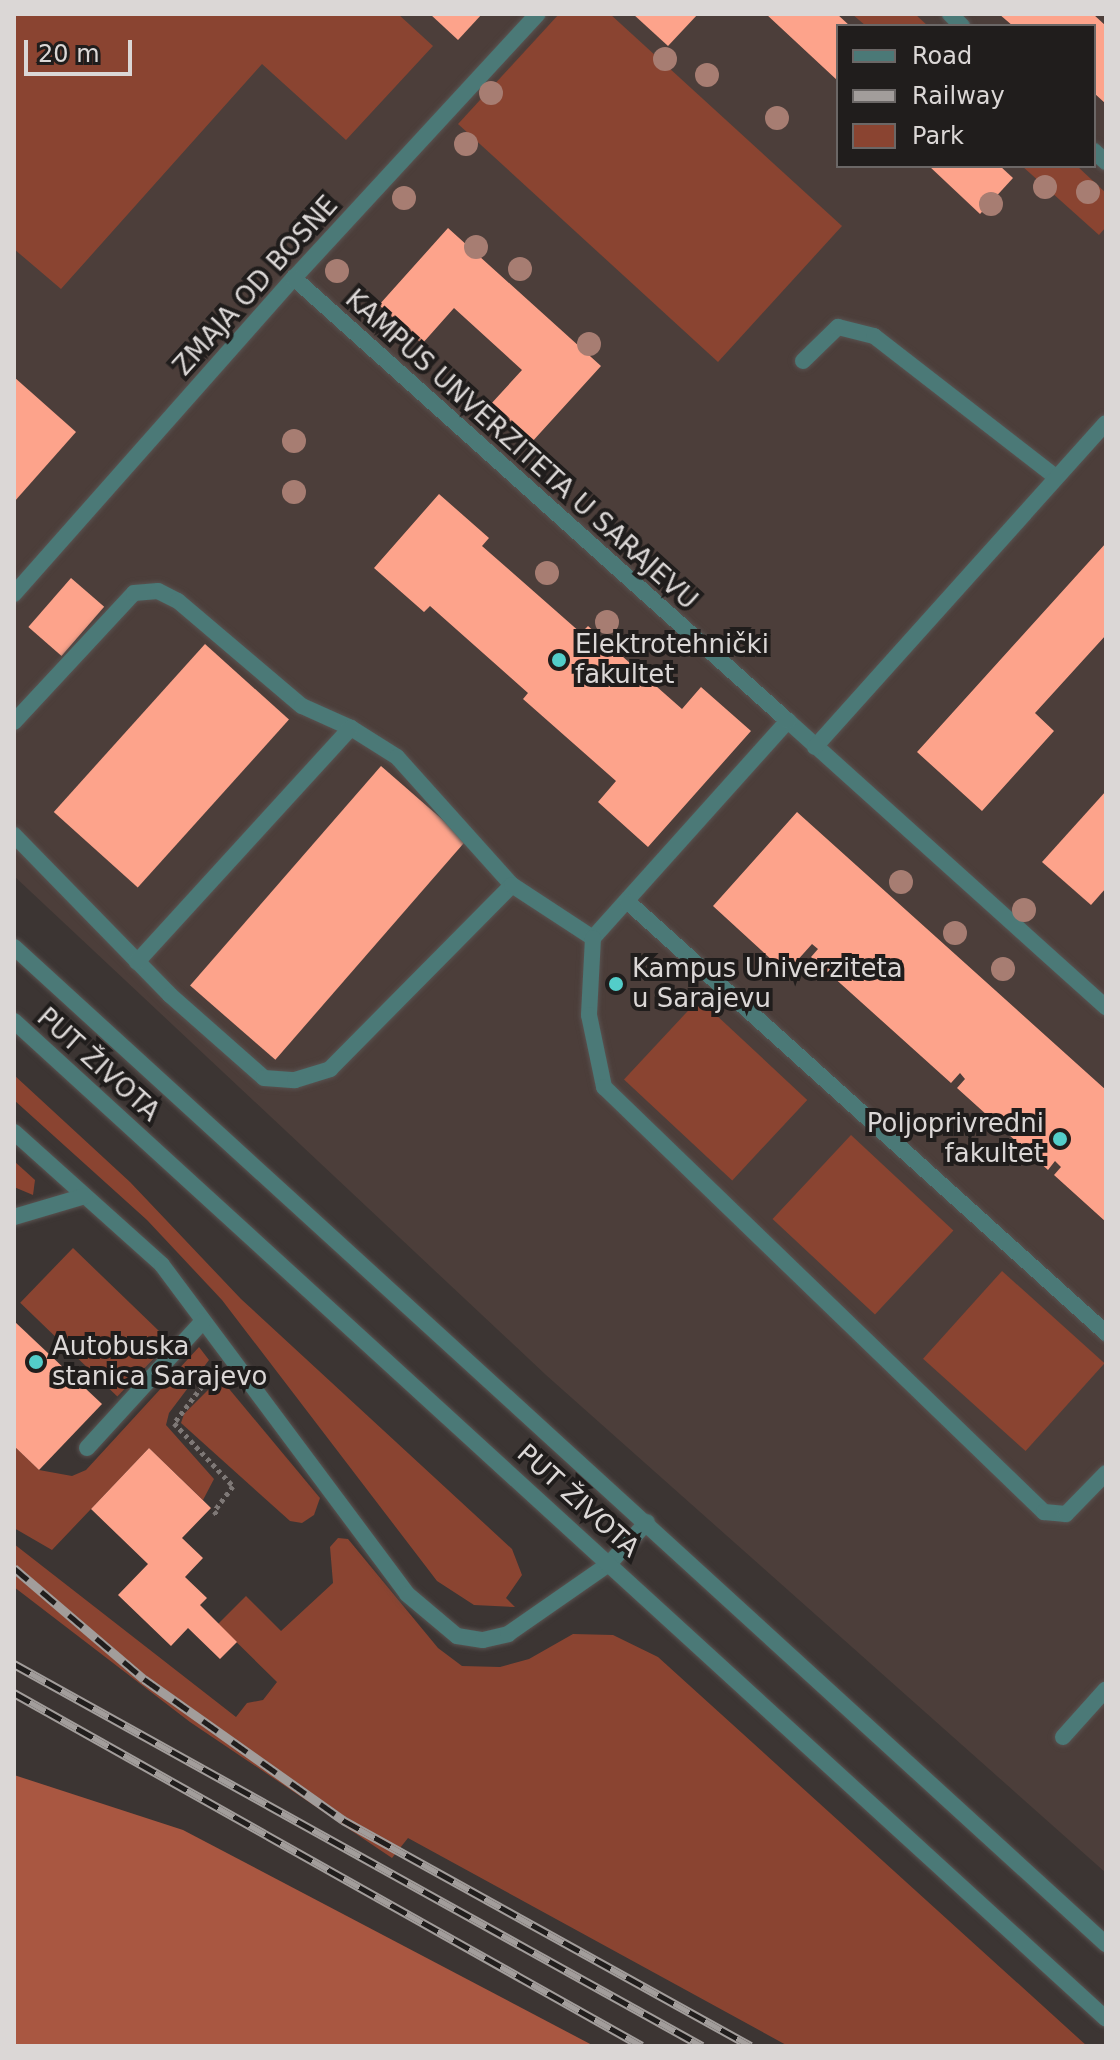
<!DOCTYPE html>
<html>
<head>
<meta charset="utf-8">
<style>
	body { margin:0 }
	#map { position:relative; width:1120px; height:2060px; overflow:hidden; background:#3c3533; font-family:"DejaVu Sans",sans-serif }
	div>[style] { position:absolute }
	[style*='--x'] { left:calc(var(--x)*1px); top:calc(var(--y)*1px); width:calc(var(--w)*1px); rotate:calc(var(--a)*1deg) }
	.built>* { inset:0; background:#4c3e3a }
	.green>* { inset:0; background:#8a4431; transform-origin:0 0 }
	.forest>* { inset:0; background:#a95741 }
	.building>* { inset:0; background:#fda38b; transform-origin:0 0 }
	.path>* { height:5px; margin-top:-2.5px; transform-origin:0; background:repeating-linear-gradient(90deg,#7e7876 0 4px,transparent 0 8px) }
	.roads { filter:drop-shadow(0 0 2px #595250) drop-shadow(0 0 2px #595250) }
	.service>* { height:16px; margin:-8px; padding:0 8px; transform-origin:8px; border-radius:8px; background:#4b7977 }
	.tertiary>* { height:16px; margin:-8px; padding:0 8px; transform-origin:8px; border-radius:8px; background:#4b7977 }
	.rail>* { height:9px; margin-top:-4.5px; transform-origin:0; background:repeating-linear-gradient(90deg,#201d1c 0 18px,#a29d9b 0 36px); box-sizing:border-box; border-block:2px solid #a29d9b }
	.trees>* { width:24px; height:24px; margin:-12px; border-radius:50%; background:#a77d72 }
	.dots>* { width:22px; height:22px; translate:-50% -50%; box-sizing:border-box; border:4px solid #201d1c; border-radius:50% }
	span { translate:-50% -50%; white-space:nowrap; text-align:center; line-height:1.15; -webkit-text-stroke:8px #201d1c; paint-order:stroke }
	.street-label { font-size:26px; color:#dbd7d6 }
	.poi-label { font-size:26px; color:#dbd7d6 }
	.left { translate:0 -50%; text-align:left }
	.right { translate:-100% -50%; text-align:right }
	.frame { position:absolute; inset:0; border:16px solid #dbd7d6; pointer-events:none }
	.legend { position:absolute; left:836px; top:24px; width:260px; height:144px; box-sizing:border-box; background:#201d1c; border:2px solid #6b6766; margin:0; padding:10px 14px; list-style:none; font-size:24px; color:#dbd7d6 }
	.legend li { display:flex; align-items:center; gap:16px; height:40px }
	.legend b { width:40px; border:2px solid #6b6766 }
	.scale { position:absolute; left:24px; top:40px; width:108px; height:36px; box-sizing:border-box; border:4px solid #dbd7d6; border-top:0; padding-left:10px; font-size:24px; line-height:28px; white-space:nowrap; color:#dbd7d6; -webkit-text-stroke:6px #201d1c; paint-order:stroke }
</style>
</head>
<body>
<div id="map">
	<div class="built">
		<i style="clip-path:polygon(evenodd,14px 14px,1106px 14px,1106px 1873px,546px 1375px,14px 876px,14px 14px,838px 26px,1094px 26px,1094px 166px,838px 166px,838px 26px)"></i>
	</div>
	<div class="green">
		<i style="clip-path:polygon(14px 14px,398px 14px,433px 46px,346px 140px,262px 64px,61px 289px,14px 249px)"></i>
		<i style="clip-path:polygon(559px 14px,610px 14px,842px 226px,718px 362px,458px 124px)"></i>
		<i style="clip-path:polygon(852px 14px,915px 14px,928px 26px,866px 26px)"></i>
		<i style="clip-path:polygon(1022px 166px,1077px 166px,1106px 193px,1106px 227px,1099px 235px)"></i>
		<i style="left:699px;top:999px;width:148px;height:110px;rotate:43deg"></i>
		<i style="clip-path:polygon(14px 1075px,130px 1182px,241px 1299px,512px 1549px,522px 1575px,506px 1598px,515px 1607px,474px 1605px,437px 1581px,222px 1300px,147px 1220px,14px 1100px)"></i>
		<i style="left:851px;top:1135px;width:140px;height:115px;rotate:43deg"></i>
		<i style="clip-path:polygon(14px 1161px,35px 1180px,33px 1195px,14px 1187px)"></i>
		<i style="left:73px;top:1248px;width:135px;height:76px;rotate:44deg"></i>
		<i style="left:1002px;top:1271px;width:138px;height:118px;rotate:42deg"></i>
		<i style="clip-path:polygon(199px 1347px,209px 1360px,169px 1413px,166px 1425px,214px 1479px,203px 1500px,149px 1448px,52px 1550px,14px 1528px,14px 1446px,39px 1470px,72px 1476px,86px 1470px)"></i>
		<i style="clip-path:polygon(220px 1378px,320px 1498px,314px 1515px,302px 1523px,290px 1521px,181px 1423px,184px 1414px)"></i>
		<i style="clip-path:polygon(338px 1538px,348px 1539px,438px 1648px,462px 1666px,500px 1667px,529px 1659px,573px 1634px,613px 1635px,658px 1657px,1087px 2046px,788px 2046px,408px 1838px,392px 1858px,190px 1722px,14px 1587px,14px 1544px,236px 1717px,247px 1703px,263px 1700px,277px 1682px,218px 1624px,246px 1596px,281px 1631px,333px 1583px,330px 1547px)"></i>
	</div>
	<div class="forest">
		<i style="clip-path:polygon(14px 1775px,183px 1830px,594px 2046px,14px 2046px)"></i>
	</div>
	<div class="building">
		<i style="clip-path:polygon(430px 14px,482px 14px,458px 40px)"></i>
		<i style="clip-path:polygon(633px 14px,698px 14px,668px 46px)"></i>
		<i style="clip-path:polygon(766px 14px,837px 14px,850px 26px,838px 26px,838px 81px)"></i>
		<i style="clip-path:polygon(999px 14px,1093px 14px,1106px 26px,1106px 104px,1094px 93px,1094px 26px,1013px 26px)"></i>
		<i style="clip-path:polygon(929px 166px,1000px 166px,1013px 178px,980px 214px)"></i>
		<i style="clip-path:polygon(448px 228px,601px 366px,531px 443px,490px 405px,522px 370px,454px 308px,422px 344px,379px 305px)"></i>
		<i style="clip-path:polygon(14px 377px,76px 432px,14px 502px)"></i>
		<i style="clip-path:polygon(439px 494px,489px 538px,482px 546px,581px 633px,588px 626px,682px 709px,701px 687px,751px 731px,648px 847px,598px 802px,616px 781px,523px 699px,528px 693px,430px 606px,424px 612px,374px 568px)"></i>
		<i style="clip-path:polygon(1106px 543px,1106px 635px,1035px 713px,1054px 731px,982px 811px,917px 752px)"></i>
		<i style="left:71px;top:578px;width:44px;height:65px;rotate:41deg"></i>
		<i style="left:205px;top:644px;width:113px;height:226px;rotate:42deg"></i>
		<i style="left:381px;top:766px;width:113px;height:291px;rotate:41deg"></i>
		<i style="clip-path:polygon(1106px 791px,1106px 888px,1091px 905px,1042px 862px)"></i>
		<i style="clip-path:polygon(797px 812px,1106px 1090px,1106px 1222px,1054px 1175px,1061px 1167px,1055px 1161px,1048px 1170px,957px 1088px,965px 1079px,960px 1073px,951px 1083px,811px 957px,818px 949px,812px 944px,786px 973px,713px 906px)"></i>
		<i style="clip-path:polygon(14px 1321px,102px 1404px,39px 1470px,14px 1446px)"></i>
		<i style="clip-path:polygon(149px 1448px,211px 1508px,182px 1538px,203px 1558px,185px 1577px,207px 1598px,200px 1605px,237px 1642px,220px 1659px,188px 1628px,171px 1646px,118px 1595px,148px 1564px,91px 1509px)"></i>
	</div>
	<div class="path">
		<i style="--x:212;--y:1373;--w:63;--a:127.2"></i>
		<i style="--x:174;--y:1423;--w:86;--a:46.9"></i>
		<i style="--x:233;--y:1486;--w:31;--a:127"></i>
		<i style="--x:214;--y:1511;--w:6;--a:51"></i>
	</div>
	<div class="roads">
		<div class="service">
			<i style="--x:950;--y:14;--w:17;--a:45"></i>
			<i style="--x:1094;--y:151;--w:16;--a:43"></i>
			<i style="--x:803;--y:361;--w:49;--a:-44.2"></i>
			<i style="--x:838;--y:327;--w:37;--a:14"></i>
			<i style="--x:874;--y:336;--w:230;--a:37.8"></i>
			<i style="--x:14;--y:594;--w:422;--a:-48.5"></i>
			<i style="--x:294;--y:278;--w:359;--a:-47.3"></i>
			<i style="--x:788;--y:721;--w:428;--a:42"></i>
			<i style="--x:14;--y:722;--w:176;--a:-47.1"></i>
			<i style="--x:134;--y:593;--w:24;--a:-5"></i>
			<i style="--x:158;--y:591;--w:22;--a:27"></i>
			<i style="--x:178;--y:601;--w:162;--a:40.3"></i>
			<i style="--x:302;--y:706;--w:54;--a:24.2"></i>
			<i style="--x:351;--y:728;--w:54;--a:32.2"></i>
			<i style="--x:397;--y:757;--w:172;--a:48.1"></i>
			<i style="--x:815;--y:747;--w:435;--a:-48.1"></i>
			<i style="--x:14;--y:835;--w:223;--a:45.7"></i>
			<i style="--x:170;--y:995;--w:125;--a:41.4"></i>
			<i style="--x:264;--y:1078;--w:31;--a:4"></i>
			<i style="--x:295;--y:1080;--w:37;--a:-17"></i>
			<i style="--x:330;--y:1069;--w:259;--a:-45.3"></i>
			<i style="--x:512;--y:885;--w:97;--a:33.2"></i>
			<i style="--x:593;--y:938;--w:292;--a:-48.1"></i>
			<i style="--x:788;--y:721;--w:664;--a:-138.12"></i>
			<i style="--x:628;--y:902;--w:644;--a:42.04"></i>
			<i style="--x:593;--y:938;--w:77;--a:93"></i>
			<i style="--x:589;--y:1015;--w:74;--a:78.2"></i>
			<i style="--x:604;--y:1087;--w:612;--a:44.01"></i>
			<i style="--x:1044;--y:1512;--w:22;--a:5"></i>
			<i style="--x:1066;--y:1514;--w:57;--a:-45.7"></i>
			<i style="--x:137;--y:962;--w:317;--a:-47.6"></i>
			<i style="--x:14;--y:1132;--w:199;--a:41.9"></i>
			<i style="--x:162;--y:1265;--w:410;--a:53.3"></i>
			<i style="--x:407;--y:1594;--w:65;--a:40"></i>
			<i style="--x:457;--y:1636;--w:26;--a:9"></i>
			<i style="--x:483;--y:1640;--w:26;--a:-13"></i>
			<i style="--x:508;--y:1634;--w:124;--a:-34.8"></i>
			<i style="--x:610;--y:1563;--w:55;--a:-47.9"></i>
			<i style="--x:14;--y:1217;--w:74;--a:-16.5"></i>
			<i style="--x:87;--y:1448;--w:172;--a:-47.6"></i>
			<i style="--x:1063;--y:1737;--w:64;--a:-48.1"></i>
		</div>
		<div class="tertiary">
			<i style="--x:14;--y:947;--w:1479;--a:42.4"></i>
			<i style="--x:14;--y:1021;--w:1479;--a:42.42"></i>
		</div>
	</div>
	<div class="rail">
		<i style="--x:14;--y:1568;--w:171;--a:40.5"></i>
		<i style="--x:144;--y:1679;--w:244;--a:35.3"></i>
		<i style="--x:343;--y:1820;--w:466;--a:29"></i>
		<i style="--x:14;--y:1664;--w:787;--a:29.04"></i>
		<i style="--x:14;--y:1693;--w:720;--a:29.34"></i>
	</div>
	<div class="trees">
		<i style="left:665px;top:59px"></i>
		<i style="left:707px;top:75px"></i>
		<i style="left:491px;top:93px"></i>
		<i style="left:777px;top:118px"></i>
		<i style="left:466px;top:144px"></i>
		<i style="left:1045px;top:187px"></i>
		<i style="left:1088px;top:192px"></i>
		<i style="left:404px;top:198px"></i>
		<i style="left:991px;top:204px"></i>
		<i style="left:476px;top:247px"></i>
		<i style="left:520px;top:269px"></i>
		<i style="left:337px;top:271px"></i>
		<i style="left:589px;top:344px"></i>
		<i style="left:294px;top:441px"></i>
		<i style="left:294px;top:492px"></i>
		<i style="left:547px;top:573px"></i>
		<i style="left:607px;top:622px"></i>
		<i style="left:901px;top:882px"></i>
		<i style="left:1024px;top:910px"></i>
		<i style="left:955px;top:933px"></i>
		<i style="left:1003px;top:969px"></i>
	</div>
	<div class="dots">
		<i style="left:559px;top:660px;background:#53cdc9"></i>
		<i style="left:616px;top:984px;background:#53cdc9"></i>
		<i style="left:1060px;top:1139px;background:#53cdc9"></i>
		<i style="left:36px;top:1362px;background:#53cdc9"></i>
	</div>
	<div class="street-label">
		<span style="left:256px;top:286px;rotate:-48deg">ZMAJA OD BOSNE</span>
		<span style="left:521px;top:450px;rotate:42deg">KAMPUS UNVERZITETA U SARAJEVU</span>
		<span style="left:98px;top:1065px;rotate:42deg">PUT ŽIVOTA</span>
		<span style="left:578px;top:1501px;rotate:42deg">PUT ŽIVOTA</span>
	</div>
	<div class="poi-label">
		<span class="left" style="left:575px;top:660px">Elektrotehnički<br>fakultet</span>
		<span class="left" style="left:632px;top:984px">Kampus Univerziteta<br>u Sarajevu</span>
		<span class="right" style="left:1044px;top:1139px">Poljoprivredni<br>fakultet</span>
		<span class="left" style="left:52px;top:1362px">Autobuska<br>stanica Sarajevo</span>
	</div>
	<div class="frame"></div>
	<ul class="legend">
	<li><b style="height:10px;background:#4b7977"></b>Road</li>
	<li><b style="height:10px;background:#a29d9b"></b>Railway</li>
	<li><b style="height:22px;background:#8a4431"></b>Park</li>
	</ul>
	<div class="scale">20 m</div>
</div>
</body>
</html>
